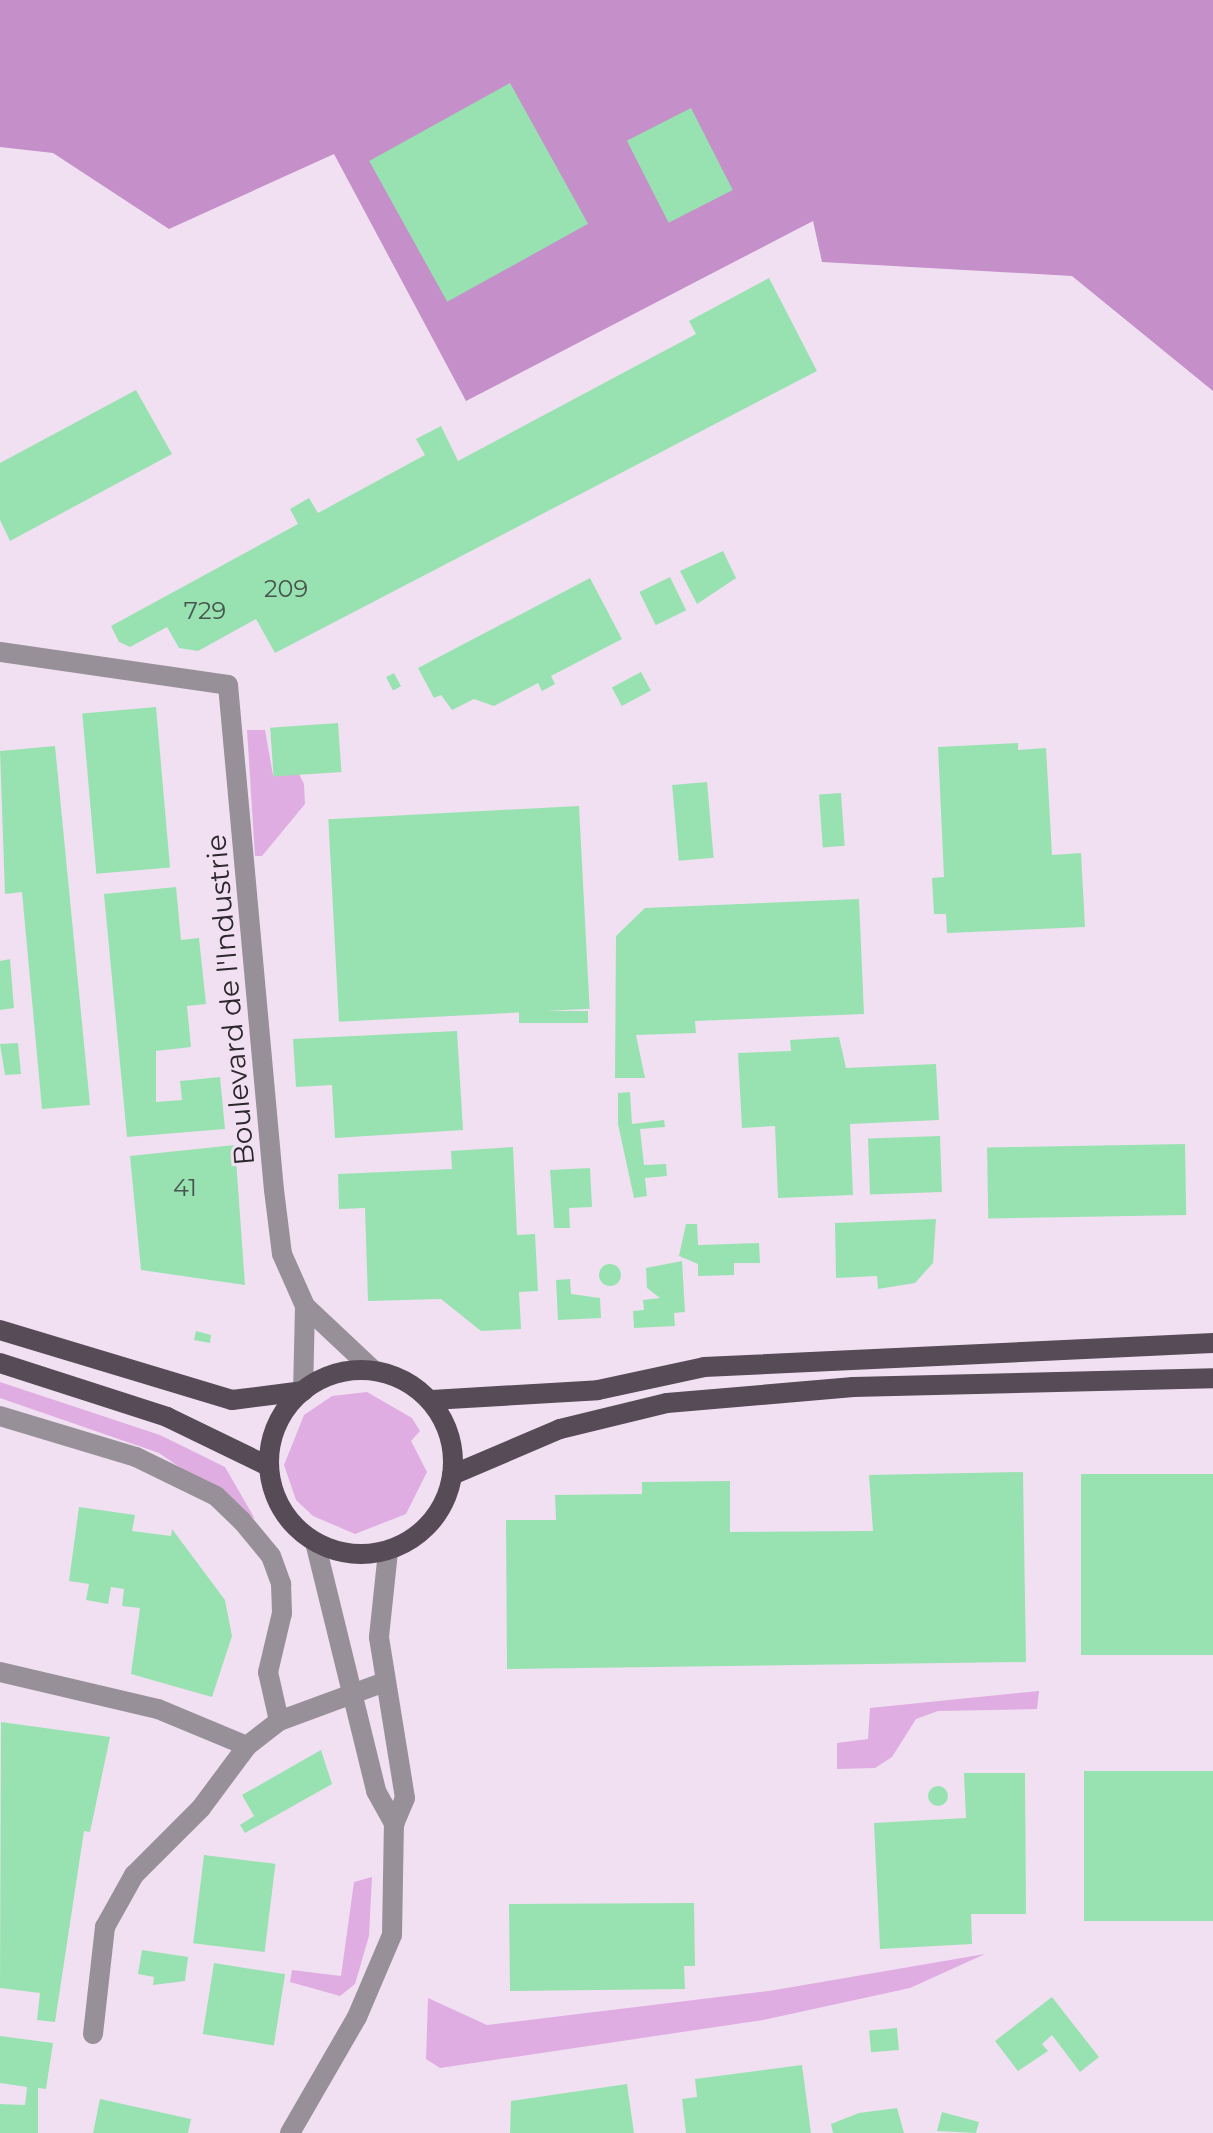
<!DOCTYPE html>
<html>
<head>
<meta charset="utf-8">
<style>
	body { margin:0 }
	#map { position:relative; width:1213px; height:2133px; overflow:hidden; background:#f1e0f2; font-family:Montserrat,sans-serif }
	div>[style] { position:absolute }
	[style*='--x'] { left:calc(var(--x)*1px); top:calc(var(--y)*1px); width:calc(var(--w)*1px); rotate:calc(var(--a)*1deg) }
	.green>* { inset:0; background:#dfade2 }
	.forest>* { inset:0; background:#c58fc9 }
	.building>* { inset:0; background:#98e2b1; transform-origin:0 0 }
	.round { border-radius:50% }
	.street>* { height:20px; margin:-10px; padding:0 10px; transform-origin:10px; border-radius:10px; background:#979098 }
	.primary>* { height:20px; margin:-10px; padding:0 10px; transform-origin:10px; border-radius:10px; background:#574b58 }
	.primary>.ring { margin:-10px; padding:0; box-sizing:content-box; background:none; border:20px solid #574b58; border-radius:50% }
	span { translate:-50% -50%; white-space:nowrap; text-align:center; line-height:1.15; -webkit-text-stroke:6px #f1e0f2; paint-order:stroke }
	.number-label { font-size:24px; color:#47554e }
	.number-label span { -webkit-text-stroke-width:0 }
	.street-label { font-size:28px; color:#2c262d }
</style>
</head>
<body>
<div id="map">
	<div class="green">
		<i style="clip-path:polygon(247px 730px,265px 730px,273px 775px,299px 774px,304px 784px,305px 804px,262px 856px,255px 856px)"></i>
		<i style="clip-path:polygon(0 1382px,160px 1435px,225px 1467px,255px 1519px,159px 1453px,0 1398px)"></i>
		<i style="clip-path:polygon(367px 1392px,412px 1418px,420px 1431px,411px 1441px,427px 1472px,406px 1514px,355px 1534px,313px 1516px,296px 1500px,284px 1465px,304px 1415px,332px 1396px)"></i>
		<i style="clip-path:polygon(1039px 1691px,1037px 1709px,938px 1711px,916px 1719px,892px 1757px,875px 1768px,837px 1769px,837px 1743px,868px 1739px,870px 1708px)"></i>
		<i style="clip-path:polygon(372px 1877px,369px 1936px,355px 1984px,340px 1996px,290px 1982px,292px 1970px,341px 1976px,354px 1882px)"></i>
		<i style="clip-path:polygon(985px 1954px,910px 1988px,763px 2020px,440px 2068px,426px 2059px,428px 1998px,487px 2025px,769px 1991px)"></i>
	</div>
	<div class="forest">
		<i style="clip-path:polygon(0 0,1213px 0,1213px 391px,1072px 276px,822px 262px,813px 221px,466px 401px,334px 154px,169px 229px,53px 153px,0 147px)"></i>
	</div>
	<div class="building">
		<i style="left:510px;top:83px;width:161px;height:161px;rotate:61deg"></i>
		<i style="left:691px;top:108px;width:92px;height:72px;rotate:63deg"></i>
		<i style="clip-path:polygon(769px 278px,817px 371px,275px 653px,256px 619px,198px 651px,179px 648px,167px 627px,130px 647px,119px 642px,111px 626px,298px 524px,290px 509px,309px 498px,318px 513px,425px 455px,416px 439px,441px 426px,458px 461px,696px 334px,689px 321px)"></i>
		<i style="clip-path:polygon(136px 390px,172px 454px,10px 541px,0 520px,0 463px)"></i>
		<i style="clip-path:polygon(723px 551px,736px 578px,697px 604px,680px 571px)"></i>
		<i style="left:670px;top:577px;width:37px;height:34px;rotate:64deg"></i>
		<i style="clip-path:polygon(590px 578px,622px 639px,551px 676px,555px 684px,542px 691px,538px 683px,494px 706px,474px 699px,452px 710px,441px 695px,434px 698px,418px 668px)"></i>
		<i style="left:641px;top:672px;width:21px;height:33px;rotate:62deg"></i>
		<i style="left:394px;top:673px;width:15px;height:9px;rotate:62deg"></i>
		<i style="left:156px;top:707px;width:161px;height:74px;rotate:85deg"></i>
		<i style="left:338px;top:723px;width:49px;height:68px;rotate:86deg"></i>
		<i style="clip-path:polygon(1018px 743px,1018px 750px,1046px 748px,1052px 855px,1081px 853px,1085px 927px,947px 933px,946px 914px,934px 914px,932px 878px,944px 877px,938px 747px)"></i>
		<i style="clip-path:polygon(55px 746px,90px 1105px,42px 1109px,22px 892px,5px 894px,0 751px)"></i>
		<i style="left:707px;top:782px;width:76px;height:35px;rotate:85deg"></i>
		<i style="left:841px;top:793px;width:53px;height:22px;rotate:86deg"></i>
		<i style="left:579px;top:806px;width:203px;height:251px;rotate:87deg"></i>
		<i style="clip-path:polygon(176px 887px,181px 940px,199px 938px,206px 1004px,187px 1006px,191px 1047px,156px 1051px,156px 1102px,182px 1100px,180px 1081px,220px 1077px,225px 1129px,127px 1137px,104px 894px)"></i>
		<i style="clip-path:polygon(859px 899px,864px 1014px,695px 1021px,696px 1033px,636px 1035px,645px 1078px,615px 1078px,616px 936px,645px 908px)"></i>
		<i style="clip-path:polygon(10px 959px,14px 1008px,0 1010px,0 961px)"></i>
		<i style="left:588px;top:1011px;width:12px;height:69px;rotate:90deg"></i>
		<i style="clip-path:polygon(457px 1031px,463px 1130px,335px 1138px,332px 1085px,296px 1087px,293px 1039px)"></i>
		<i style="clip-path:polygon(839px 1037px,846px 1068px,936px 1064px,939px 1120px,850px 1124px,853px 1195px,778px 1198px,775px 1126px,742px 1128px,738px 1053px,791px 1051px,790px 1040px)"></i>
		<i style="clip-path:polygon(18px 1043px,21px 1074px,5px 1075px,0 1044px)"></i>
		<i style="clip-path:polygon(630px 1092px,632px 1124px,664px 1120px,665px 1127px,640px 1129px,644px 1165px,666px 1164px,667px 1176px,645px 1178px,647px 1196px,634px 1198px,618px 1124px,618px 1093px)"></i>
		<i style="left:940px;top:1136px;width:56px;height:72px;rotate:88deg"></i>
		<i style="left:1185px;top:1144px;width:71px;height:198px;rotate:89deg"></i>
		<i style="clip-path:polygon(235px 1145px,245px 1285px,141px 1270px,130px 1156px)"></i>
		<i style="clip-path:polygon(513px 1147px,517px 1235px,535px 1234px,538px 1291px,519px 1292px,521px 1329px,481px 1331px,441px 1299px,368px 1301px,365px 1208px,339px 1209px,338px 1174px,452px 1169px,451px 1151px)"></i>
		<i style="clip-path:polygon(590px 1168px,592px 1207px,569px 1208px,570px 1228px,554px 1228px,550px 1170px)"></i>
		<i style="clip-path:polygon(936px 1219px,933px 1263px,915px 1283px,878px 1289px,877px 1276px,836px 1278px,835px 1223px)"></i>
		<i style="clip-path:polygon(686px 1224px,697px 1224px,698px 1245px,759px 1243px,760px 1263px,734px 1263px,734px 1275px,698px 1276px,698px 1264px,679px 1256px)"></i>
		<i style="clip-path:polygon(682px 1261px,685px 1312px,674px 1313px,675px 1326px,634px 1328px,633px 1311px,644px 1310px,643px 1300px,660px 1298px,647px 1288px,646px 1268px)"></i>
		<i class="round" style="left:599px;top:1264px;width:22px;height:22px"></i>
		<i style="clip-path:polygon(570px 1279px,571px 1294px,600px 1298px,601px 1318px,558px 1320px,556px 1280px)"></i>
		<i style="clip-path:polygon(196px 1331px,211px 1335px,210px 1343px,194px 1340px)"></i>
		<i style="clip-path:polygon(1023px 1472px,1026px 1662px,507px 1669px,506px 1520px,556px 1520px,555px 1495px,642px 1494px,642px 1482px,730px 1481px,730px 1532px,873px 1531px,869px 1475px)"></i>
		<i style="left:1213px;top:1474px;width:181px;height:132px;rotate:90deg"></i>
		<i style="clip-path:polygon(79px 1507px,135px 1515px,132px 1531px,171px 1536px,172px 1529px,225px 1600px,232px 1636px,212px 1697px,131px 1674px,140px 1608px,122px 1606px,124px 1589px,111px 1587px,108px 1604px,86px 1600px,89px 1584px,69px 1581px)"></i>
		<i style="clip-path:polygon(1px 1722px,110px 1737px,90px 1832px,84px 1831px,55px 2022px,37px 2020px,40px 1993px,0 1988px)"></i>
		<i style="clip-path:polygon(321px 1750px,332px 1784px,245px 1833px,240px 1825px,254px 1816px,242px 1795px)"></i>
		<i style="left:1213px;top:1771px;width:150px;height:129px;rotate:90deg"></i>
		<i style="clip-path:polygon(964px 1773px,1025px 1773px,1026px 1914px,971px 1914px,972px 1944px,880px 1949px,874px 1823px,966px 1818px)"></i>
		<i class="round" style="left:928px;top:1786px;width:20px;height:20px"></i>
		<i style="left:204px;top:1855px;width:72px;height:89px;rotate:7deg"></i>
		<i style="clip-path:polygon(694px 1903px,695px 1966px,684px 1966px,685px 1989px,510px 1991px,509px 1904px)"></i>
		<i style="clip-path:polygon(142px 1950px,188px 1957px,185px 1981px,153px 1985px,154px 1977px,138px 1974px)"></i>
		<i style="left:214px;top:1963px;width:72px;height:72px;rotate:9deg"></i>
		<i style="clip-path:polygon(1052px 1997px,1099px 2057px,1080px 2072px,1052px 2035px,1042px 2044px,1048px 2051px,1018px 2071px,995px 2041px)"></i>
		<i style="left:897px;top:2028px;width:22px;height:28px;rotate:85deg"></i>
		<i style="clip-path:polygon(0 2036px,53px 2043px,46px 2089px,38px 2088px,38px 2133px,0 2133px,0 2104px,25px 2105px,27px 2087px,0 2083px)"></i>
		<i style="clip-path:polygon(802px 2065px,811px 2133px,686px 2133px,682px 2099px,697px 2097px,695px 2079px)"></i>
		<i style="clip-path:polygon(627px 2084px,634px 2133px,510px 2133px,511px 2101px)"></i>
		<i style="clip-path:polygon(100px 2099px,191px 2119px,188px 2133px,93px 2133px)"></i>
		<i style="clip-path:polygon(897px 2108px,904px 2133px,833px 2133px,831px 2124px,859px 2113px)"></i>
		<i style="clip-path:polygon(942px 2112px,979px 2122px,976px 2133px,937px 2131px)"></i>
	</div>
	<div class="street">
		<i style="--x:0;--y:652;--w:230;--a:8.2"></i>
		<i style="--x:228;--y:685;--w:507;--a:84.8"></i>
		<i style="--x:274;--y:1190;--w:64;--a:82.9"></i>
		<i style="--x:282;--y:1254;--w:57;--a:66.1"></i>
		<i style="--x:305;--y:1306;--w:85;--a:91.3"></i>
		<i style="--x:305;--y:1306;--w:92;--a:43.2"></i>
		<i style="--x:0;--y:1416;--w:142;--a:16.8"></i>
		<i style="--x:136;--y:1457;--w:89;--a:26"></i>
		<i style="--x:216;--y:1496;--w:36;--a:44"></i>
		<i style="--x:242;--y:1521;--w:45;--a:50.4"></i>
		<i style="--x:271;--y:1556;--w:30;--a:70"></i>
		<i style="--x:281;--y:1584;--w:29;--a:88"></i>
		<i style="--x:282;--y:1613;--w:61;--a:103.3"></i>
		<i style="--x:268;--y:1672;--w:50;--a:77.3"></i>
		<i style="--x:316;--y:1546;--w:252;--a:76.2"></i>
		<i style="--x:376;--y:1791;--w:38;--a:61"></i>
		<i style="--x:0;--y:1672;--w:162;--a:13.2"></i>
		<i style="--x:158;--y:1709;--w:96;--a:22.6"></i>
		<i style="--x:247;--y:1746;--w:41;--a:-38"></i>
		<i style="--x:279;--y:1721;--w:113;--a:-20.2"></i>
		<i style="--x:93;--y:2034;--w:108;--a:-83.6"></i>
		<i style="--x:105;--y:1927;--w:60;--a:-60.9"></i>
		<i style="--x:134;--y:1875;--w:95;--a:-45"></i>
		<i style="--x:201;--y:1808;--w:77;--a:-53.4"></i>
		<i style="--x:290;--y:2133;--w:134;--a:-60"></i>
		<i style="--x:357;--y:2017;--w:89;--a:-66.9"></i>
		<i style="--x:392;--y:1935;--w:111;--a:-89"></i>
		<i style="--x:394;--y:1824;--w:28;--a:-67"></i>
		<i style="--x:405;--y:1798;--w:163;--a:-99.2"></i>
		<i style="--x:379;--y:1637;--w:86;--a:-84"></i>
	</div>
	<div class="primary">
		<i style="--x:0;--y:1330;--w:242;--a:16.8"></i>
		<i style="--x:232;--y:1400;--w:72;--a:-7.2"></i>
		<i style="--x:0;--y:1363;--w:176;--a:17.9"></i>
		<i style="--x:167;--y:1417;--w:112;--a:25.9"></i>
		<i class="ring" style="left:269px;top:1370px;width:164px;height:164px"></i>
		<i style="--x:432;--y:1400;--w:166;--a:-3.4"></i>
		<i style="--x:598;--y:1390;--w:108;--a:-12.2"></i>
		<i style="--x:704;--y:1367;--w:510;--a:-2.7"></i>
		<i style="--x:452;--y:1475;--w:117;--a:-23.1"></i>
		<i style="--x:560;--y:1429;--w:110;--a:-13.7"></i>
		<i style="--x:667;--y:1403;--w:187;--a:-4.9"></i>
		<i style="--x:853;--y:1387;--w:360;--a:-1.4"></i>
	</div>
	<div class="number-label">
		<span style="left:286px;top:589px">209</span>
		<span style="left:205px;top:611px">729</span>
		<span style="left:185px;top:1188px">41</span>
	</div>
	<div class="street-label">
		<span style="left:230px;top:1000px;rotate:-95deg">Boulevard de l'Industrie</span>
	</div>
</div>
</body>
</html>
